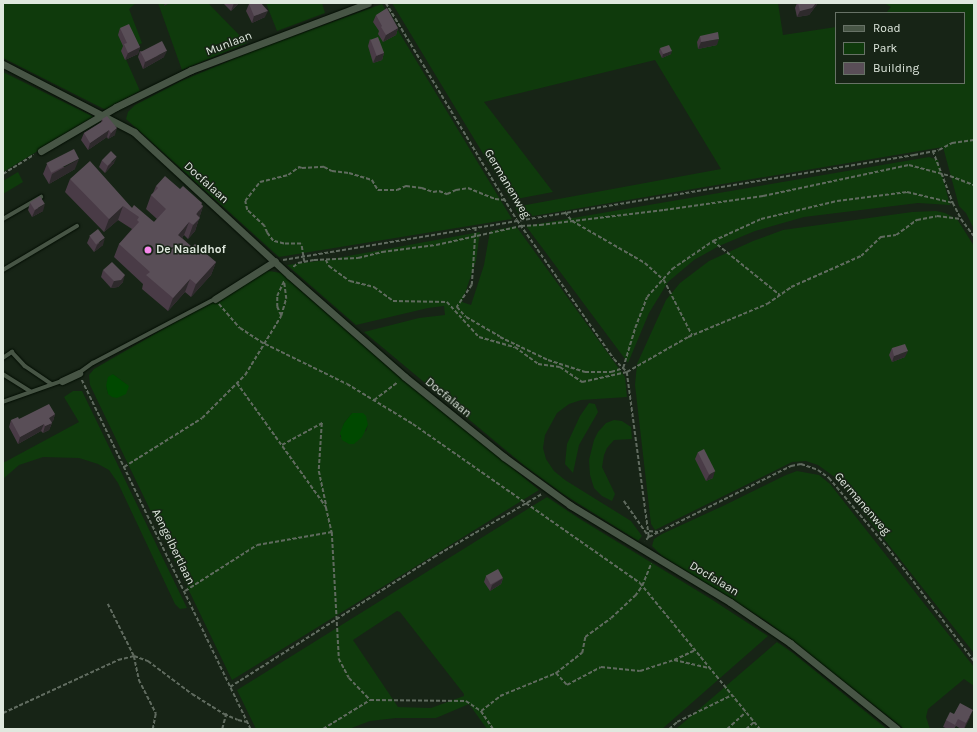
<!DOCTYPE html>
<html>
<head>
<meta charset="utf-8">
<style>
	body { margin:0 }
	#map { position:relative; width:977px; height:732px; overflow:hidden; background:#172416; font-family:Karla,sans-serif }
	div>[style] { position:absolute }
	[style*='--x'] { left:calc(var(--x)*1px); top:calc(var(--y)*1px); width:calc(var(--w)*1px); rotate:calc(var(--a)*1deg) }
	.green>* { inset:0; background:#0f3a0c }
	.water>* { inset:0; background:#004900 }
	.path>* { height:1.5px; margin-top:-0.75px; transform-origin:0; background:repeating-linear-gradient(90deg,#606b5f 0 4px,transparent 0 6px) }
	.roads { filter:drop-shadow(0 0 1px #030d03) drop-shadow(0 0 1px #030d03) }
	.service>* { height:3.5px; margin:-1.75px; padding:0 1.75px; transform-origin:1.75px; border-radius:1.75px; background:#475545 }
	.minor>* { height:7px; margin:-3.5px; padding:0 3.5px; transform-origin:3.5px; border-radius:3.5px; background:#475545 }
	.wall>* { inset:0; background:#493b46 }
	.shaded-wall>* { inset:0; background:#2e2a2c }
	.building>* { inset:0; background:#594e57; transform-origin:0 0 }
	.dots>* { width:11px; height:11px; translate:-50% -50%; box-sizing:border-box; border:2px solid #172416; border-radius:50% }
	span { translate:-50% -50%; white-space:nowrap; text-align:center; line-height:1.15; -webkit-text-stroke:3px #172416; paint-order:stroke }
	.street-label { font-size:12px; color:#dfe8de }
	.poi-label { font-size:12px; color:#dfe8de; font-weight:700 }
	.left { translate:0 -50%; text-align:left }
	.frame { position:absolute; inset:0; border:4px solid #dfe8de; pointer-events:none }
	.legend { position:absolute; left:835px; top:12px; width:130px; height:72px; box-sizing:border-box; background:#172416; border:1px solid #677266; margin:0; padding:5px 7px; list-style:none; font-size:12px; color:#dfe8de }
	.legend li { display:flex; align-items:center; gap:8px; height:20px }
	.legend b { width:20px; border:1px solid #677266 }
</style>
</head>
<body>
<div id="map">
	<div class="green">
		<i style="clip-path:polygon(3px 3px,136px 3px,129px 9px,142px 43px,124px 55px,140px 91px,106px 110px,3px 58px)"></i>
		<i style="clip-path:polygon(158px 3px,208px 3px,247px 43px,182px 70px)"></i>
		<i style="clip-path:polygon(266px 3px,322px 3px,325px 13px,277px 31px)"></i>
		<i style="clip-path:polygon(392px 3px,778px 3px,783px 35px,836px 27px,836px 83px,964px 83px,964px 13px,886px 13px,891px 7px,884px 3px,972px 3px,974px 4px,974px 229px,966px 213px,959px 206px,943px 147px,521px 218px,515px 207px,721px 169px,655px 60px,484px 102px,553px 192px,511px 200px)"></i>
		<i style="clip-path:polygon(382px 4px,512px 219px,279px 257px,126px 119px,128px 112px,135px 105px,181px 81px,255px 50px)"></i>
		<i style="clip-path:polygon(3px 72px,80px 110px,94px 117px,3px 172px)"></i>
		<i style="clip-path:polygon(929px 157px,938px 160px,950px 205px,918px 203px,804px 217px,755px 231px,719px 246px,694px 260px,668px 282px,649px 313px,628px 363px,526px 226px)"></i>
		<i style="clip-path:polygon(18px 172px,23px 182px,3px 194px,3px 181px)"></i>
		<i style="clip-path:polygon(936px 211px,945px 213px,957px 219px,974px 246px,974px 653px,836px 478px,818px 465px,806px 461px,792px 462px,655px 530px,651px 524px,635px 385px,637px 364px,666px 300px,680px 283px,709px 261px,753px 241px,783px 230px,912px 212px)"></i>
		<i style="clip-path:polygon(516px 226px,625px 377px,627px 397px,581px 400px,569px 404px,557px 413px,545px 435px,543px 448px,546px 459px,554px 471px,565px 480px,631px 521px,642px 536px,638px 541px,563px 494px,526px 467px,364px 332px,419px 318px,445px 315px,444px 306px,428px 308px,356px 325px,287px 265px,326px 260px,480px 232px,476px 261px,462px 302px,471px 305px,484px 265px,490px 231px)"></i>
		<i style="clip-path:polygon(evenodd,269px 271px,281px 273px,354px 337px,539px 490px,232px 680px,90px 385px,89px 375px,94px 369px,262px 272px,269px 271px,113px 374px,126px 384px,108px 394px,106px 386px,113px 374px,269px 271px,352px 413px,361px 413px,368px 425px,366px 431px,340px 437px,344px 423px,352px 413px)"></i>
		<i style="clip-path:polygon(73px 391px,82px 391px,187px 608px,180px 609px,175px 604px,118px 483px,109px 470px,98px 464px,79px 458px,43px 457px,19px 465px,3px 479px,3px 463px,79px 422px,64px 397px)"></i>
		<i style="clip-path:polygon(589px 403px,595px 404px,598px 412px,579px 445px,573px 473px,565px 464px,567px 444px,580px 416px)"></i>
		<i style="clip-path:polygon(614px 420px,622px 421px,631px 427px,632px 439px,614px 440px,607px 448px,604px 455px,602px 467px,615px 494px,612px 501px,602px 496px,594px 488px,590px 475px,589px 460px,594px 440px,598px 432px,606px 423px)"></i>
		<i style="clip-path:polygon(797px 471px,819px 475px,830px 484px,974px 667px,974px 686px,964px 679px,928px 709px,926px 717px,930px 729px,904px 729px,769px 623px,662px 556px,652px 546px,654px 539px,662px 534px,725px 505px,786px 475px)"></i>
		<i style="clip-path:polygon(evenodd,547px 497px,580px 519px,711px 599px,768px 636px,662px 729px,487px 729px,469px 704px,436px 718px,396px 718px,370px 721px,349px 729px,256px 729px,237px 690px,547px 497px,397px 611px,400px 612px,464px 694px,464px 696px,431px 708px,398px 707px,353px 640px,397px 611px)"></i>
		<i style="clip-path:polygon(777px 642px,793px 653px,887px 729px,676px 729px)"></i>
	</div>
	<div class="water">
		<i style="clip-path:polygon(113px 374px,129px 386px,126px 394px,117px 398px,112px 397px,108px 394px,106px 386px,108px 377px)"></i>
		<i style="clip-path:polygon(352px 413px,363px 413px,366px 416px,368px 425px,362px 437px,354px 444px,349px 444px,342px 440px,340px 433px,344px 423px)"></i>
	</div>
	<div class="path">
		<i style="--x:386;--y:3;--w:253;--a:58.9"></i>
		<i style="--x:517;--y:220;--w:169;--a:55.1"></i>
		<i style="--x:614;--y:359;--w:18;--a:45"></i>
		<i style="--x:627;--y:372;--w:166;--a:82.4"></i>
		<i style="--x:649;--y:537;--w:6;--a:129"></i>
		<i style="--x:933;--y:151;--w:56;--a:69"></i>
		<i style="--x:3;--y:174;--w:36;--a:-32"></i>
		<i style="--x:565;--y:212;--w:11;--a:52"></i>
		<i style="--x:572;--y:221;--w:84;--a:29.9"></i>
		<i style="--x:645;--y:263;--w:25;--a:42"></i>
		<i style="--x:664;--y:280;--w:62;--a:63"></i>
		<i style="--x:476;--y:227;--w:58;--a:93.9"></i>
		<i style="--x:472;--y:285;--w:27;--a:124"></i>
		<i style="--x:457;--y:307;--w:13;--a:48"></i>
		<i style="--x:466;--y:317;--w:39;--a:30"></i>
		<i style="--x:500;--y:337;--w:53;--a:25.6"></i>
		<i style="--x:548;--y:360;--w:39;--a:18"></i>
		<i style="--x:585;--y:372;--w:26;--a:0"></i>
		<i style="--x:611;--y:372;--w:13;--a:-18"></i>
		<i style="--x:713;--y:241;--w:86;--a:38.9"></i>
		<i style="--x:283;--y:260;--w:640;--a:-9.45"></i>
		<i style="--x:914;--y:155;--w:25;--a:-11"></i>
		<i style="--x:939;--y:150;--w:15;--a:-28"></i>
		<i style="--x:952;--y:143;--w:22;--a:-8"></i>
		<i style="--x:326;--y:260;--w:7;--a:63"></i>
		<i style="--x:329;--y:266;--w:26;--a:36"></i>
		<i style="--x:350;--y:281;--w:25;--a:14"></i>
		<i style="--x:374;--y:287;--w:24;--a:36"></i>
		<i style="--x:393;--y:301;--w:54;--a:1.1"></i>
		<i style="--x:447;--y:302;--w:47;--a:47.6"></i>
		<i style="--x:479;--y:337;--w:37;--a:16"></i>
		<i style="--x:515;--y:347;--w:29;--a:36"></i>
		<i style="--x:538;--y:364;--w:22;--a:8"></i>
		<i style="--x:560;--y:367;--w:27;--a:34"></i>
		<i style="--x:582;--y:382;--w:46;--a:-12.5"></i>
		<i style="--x:627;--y:372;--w:70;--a:-29.8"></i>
		<i style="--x:688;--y:337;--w:86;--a:-22.7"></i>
		<i style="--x:767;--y:304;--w:29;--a:-35"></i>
		<i style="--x:791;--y:287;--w:77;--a:-23.9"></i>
		<i style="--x:861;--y:256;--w:28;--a:-44"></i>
		<i style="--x:881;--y:237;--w:15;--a:-8"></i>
		<i style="--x:896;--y:235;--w:26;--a:-36"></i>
		<i style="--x:917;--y:220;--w:20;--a:-11"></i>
		<i style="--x:937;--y:216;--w:24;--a:7"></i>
		<i style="--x:304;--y:262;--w:18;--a:-99"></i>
		<i style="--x:301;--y:244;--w:17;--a:180"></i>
		<i style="--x:284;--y:244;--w:11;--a:-165"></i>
		<i style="--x:273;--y:241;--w:10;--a:-127"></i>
		<i style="--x:267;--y:233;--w:8;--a:-113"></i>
		<i style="--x:264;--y:226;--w:23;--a:-137"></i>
		<i style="--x:247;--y:210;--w:9;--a:-103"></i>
		<i style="--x:245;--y:201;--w:24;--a:-52"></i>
		<i style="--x:260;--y:182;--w:29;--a:-14"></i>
		<i style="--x:288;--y:175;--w:14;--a:-36"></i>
		<i style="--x:299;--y:167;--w:3;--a:18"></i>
		<i style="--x:302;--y:168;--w:22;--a:-3"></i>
		<i style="--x:324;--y:167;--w:9;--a:27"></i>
		<i style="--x:332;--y:171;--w:17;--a:7"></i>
		<i style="--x:349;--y:173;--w:24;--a:17"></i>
		<i style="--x:372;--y:180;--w:12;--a:59"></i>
		<i style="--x:378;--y:190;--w:19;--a:0"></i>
		<i style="--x:397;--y:190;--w:10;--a:-24"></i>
		<i style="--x:406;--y:186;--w:16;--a:7"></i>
		<i style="--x:422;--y:188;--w:12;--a:20"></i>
		<i style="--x:433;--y:192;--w:6;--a:-9"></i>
		<i style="--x:439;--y:191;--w:9;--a:21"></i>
		<i style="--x:447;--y:194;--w:10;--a:-24"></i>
		<i style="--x:456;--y:190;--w:12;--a:-9"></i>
		<i style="--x:468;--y:188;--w:29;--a:22"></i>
		<i style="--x:495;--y:199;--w:10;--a:6"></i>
		<i style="--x:293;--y:267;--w:6;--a:-39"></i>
		<i style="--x:298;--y:263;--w:16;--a:-11"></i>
		<i style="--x:314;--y:260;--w:44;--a:-2.6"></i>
		<i style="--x:358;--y:258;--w:25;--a:-14"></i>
		<i style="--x:382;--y:252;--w:54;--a:-7.4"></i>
		<i style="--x:436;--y:245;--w:87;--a:-12.6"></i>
		<i style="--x:521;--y:226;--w:19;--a:-3"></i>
		<i style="--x:540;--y:225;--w:125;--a:-6.9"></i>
		<i style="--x:664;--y:210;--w:100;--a:-8"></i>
		<i style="--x:763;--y:196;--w:149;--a:-12"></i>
		<i style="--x:909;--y:165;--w:42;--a:15"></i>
		<i style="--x:950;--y:176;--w:26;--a:21"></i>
		<i style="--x:219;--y:304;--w:32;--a:49"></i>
		<i style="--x:240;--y:328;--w:30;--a:33"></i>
		<i style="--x:265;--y:344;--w:91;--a:26"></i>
		<i style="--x:347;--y:384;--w:77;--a:31.2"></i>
		<i style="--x:413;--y:424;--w:277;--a:35"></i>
		<i style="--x:640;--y:583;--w:189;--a:50.6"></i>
		<i style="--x:281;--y:316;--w:18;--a:-74"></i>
		<i style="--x:286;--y:299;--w:17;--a:-97"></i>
		<i style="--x:623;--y:368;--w:42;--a:-73.3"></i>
		<i style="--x:635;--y:328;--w:33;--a:-69"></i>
		<i style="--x:647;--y:297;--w:38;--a:-48"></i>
		<i style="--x:672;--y:269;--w:50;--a:-34.3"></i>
		<i style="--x:713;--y:241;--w:53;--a:-24.6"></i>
		<i style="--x:761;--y:219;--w:78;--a:-13.3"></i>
		<i style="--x:837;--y:201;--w:71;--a:-7.3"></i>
		<i style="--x:907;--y:192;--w:47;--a:13.4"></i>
		<i style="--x:953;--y:203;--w:18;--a:63"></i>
		<i style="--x:961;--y:219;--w:21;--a:53"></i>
		<i style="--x:82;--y:380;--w:388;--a:64.2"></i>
		<i style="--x:237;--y:383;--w:153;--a:54.3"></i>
		<i style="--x:326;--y:507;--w:26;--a:77"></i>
		<i style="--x:332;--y:532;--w:127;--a:86.8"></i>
		<i style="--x:339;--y:659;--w:21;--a:62"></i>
		<i style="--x:349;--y:678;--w:30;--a:46"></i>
		<i style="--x:370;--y:700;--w:96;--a:0.6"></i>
		<i style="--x:466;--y:701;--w:18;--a:34"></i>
		<i style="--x:481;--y:711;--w:22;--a:56"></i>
		<i style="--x:374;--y:400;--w:30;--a:-37"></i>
		<i style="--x:282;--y:445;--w:46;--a:-28.8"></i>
		<i style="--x:322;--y:423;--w:48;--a:93.6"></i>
		<i style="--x:319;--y:471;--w:35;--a:78"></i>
		<i style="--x:124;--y:467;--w:92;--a:-32.1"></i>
		<i style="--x:202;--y:418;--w:61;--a:-45"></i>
		<i style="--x:245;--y:375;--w:69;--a:-58.6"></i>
		<i style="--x:281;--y:316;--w:10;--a:-114"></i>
		<i style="--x:277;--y:307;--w:11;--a:-90"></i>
		<i style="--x:277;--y:296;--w:17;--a:-65"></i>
		<i style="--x:624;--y:501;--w:44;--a:55.2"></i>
		<i style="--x:649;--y:537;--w:159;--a:-26.6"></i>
		<i style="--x:791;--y:466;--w:10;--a:-11"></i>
		<i style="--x:801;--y:464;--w:18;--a:19"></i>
		<i style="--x:818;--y:470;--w:14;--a:36"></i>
		<i style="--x:829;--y:478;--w:92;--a:49.9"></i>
		<i style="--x:888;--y:548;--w:142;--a:52.7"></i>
		<i style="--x:649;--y:531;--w:9;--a:6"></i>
		<i style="--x:185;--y:591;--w:85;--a:-32.6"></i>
		<i style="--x:257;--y:545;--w:76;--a:-9.8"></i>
		<i style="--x:108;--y:604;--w:58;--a:63.4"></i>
		<i style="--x:134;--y:656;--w:25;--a:78"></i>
		<i style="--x:139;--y:680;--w:38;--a:63"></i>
		<i style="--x:156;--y:714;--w:15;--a:101"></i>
		<i style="--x:674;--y:660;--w:36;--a:13"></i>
		<i style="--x:556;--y:673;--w:16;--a:47"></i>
		<i style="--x:567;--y:685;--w:38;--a:-28"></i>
		<i style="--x:601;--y:667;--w:39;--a:6"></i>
		<i style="--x:640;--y:671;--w:36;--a:-18"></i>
		<i style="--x:674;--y:660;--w:23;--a:-25"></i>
		<i style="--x:230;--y:687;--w:242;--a:-32.5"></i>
		<i style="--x:434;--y:557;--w:125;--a:-30.3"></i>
		<i style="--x:481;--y:711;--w:24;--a:-38"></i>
		<i style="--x:500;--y:696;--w:61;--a:-22.3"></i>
		<i style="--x:556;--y:673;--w:33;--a:-38"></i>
		<i style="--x:582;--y:653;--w:16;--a:-79"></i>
		<i style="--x:585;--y:637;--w:32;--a:-36"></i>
		<i style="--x:611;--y:618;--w:33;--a:-43"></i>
		<i style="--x:635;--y:596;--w:12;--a:-55"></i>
		<i style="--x:642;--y:586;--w:24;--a:-68"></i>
		<i style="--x:3;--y:713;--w:127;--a:-24.7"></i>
		<i style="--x:118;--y:660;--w:16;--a:-14"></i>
		<i style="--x:134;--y:656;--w:15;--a:20"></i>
		<i style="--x:148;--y:661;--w:55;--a:36.9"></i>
		<i style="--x:192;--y:694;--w:38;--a:32"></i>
		<i style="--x:224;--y:714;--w:15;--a:23"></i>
		<i style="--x:238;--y:720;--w:9;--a:13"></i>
		<i style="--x:222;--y:729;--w:16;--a:-75"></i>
		<i style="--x:323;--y:729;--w:55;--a:-31.7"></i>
		<i style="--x:669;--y:729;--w:11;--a:-41"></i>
		<i style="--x:677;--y:722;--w:61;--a:-26.1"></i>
		<i style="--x:727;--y:729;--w:25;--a:-42"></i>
		<i style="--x:746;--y:729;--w:11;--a:-41"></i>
	</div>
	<div class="roads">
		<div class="service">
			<i style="--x:3;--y:219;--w:44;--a:-30.1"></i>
			<i style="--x:3;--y:270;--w:86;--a:-30.7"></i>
			<i style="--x:3;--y:358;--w:11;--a:-34"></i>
			<i style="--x:12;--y:352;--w:19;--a:47"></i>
			<i style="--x:25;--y:366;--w:32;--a:34"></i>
			<i style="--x:79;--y:373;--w:17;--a:-36"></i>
			<i style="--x:93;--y:363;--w:138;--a:-27.7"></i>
			<i style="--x:3;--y:374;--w:32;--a:32"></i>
			<i style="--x:3;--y:402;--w:63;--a:-19.6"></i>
		</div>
		<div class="minor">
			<i style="--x:3;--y:64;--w:148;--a:27.4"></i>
			<i style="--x:134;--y:132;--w:211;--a:42.7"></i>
			<i style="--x:289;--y:275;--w:154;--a:41.3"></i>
			<i style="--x:405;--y:377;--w:127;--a:38.9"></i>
			<i style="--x:504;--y:457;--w:82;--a:36"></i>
			<i style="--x:570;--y:505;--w:187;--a:31.2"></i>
			<i style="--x:730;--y:602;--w:73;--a:34.3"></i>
			<i style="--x:790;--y:643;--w:137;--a:38.8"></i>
			<i style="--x:41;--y:151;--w:87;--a:-30.4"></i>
			<i style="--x:116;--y:107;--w:84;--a:-26.3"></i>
			<i style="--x:191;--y:70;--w:189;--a:-20.7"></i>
			<i style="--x:215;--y:299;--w:71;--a:-32.3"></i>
			<i style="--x:62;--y:381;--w:19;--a:-25"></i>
		</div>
	</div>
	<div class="wall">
		<i style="clip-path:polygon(223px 3px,239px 3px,231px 11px)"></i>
		<i style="clip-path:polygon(797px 3px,818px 3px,809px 15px,797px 17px,795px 8px)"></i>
		<i style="clip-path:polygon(249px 4px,265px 17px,252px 23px,246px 11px)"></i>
		<i style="clip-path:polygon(376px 15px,398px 28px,396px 35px,383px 42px,378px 34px,379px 31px,373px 22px)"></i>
		<i style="clip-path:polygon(120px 28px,140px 47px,138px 54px,125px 60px,121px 51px,123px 46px,118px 35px)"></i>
		<i style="clip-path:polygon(700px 36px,717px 45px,698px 49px,697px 42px)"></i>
		<i style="clip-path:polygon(370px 39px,384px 53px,382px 60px,373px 63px,368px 46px)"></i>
		<i style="clip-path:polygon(660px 48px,671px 54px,662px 58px,659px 52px)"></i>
		<i style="clip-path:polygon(140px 51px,164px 57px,143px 69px,138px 57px)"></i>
		<i style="clip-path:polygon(102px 119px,115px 135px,108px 139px,107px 137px,88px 150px,81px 140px,84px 133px,101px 123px)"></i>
		<i style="clip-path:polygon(102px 160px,114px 163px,105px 173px,99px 167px)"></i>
		<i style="clip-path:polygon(47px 164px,75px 169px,49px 184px,43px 174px)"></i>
		<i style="clip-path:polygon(70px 179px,132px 208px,154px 222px,157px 219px,146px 209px,151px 195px,153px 193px,156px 186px,180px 189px,202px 203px,201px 205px,203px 206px,195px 231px,188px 239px,184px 235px,182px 238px,192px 247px,216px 262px,211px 275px,191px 297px,185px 292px,168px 311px,142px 289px,143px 284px,114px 257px,119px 244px,132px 229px,118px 220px,104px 232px,65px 192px)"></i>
		<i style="clip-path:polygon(30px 203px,43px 211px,32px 217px,28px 210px)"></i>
		<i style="clip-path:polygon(90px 236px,103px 245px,94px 252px,87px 243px)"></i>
		<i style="clip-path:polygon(103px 270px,123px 282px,118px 287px,111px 288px,101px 277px)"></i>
		<i style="clip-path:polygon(892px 348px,905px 357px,892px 362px,889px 355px)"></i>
		<i style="clip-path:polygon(55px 414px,53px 421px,51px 422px,52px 423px,49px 430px,43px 433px,41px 431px,18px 444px,9px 427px,11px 420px)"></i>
		<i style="clip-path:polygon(698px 452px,713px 478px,706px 481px,695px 459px)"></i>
		<i style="clip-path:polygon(486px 576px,503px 578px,501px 584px,490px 591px,484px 582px)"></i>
		<i style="clip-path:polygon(954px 714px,970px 717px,964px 729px,961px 729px,956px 726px,954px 729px,948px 729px,943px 727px,946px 720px)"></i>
	</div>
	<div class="shaded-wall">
		<i style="clip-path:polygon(165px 3px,170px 3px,164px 6px)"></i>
		<i style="clip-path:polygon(234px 3px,239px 3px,231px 11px)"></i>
		<i style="clip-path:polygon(816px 3px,818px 3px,809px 15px,797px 17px,800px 11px)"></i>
		<i style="clip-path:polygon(268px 11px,265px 17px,252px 23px,254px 16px)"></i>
		<i style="clip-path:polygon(398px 28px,396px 35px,383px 42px,386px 35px)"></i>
		<i style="clip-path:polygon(719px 39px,717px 45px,698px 49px,701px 42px)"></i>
		<i style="clip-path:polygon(140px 47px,138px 54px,125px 60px,128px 53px)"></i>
		<i style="clip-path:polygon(167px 51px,164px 57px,143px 69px,145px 62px)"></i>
		<i style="clip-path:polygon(672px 51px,671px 54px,662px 58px,663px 54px)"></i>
		<i style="clip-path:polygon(384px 53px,382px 60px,373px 63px,376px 56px)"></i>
		<i style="clip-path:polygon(117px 128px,115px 135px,108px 139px,111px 133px)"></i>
		<i style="clip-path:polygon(109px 130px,107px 137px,88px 150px,90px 143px)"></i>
		<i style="clip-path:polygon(117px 157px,114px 163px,105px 173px,108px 166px)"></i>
		<i style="clip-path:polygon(79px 159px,75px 169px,49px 184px,52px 174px)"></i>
		<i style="clip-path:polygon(202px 203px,199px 211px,203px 206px,195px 231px,188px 239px,193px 225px,192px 225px,201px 204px)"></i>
		<i style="clip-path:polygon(45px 204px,43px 211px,32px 217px,35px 210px)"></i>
		<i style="clip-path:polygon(123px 206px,118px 220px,104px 232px,109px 219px)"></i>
		<i style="clip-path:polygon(189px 222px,184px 235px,174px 248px,178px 235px)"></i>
		<i style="clip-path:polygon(105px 238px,103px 245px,94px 252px,97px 245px)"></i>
		<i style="clip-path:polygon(216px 262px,211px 275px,191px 297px,196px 284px)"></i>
		<i style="clip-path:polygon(125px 275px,123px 282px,118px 287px,111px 288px,114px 281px)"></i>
		<i style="clip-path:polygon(190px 279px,185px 292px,168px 311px,173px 298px)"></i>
		<i style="clip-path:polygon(908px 351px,905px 357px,892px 362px,894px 356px)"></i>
		<i style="clip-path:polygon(55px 414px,53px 421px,46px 424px,49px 418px)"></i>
		<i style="clip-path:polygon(52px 423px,49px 430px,43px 433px,45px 426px)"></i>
		<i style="clip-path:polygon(44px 424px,41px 431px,18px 444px,20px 437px)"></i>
		<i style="clip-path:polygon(715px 471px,713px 478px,706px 481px,709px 475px)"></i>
		<i style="clip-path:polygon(503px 578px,501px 584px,490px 591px,492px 585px)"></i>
		<i style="clip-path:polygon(973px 710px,970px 717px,964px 729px,966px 723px)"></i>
	</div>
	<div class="building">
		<i style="clip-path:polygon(251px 3px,261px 3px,268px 11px,254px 16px,249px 4px)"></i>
		<i style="clip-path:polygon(798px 3px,816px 3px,812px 8px,800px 11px)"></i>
		<i style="clip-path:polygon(387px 8px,398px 28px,386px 35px,381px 27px,382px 26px,376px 15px)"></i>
		<i style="clip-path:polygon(129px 24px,140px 47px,128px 53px,124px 44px,127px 43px,120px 28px)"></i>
		<i style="clip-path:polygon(718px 32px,719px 39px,701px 42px,700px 36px)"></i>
		<i style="left:378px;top:37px;width:17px;height:8px;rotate:69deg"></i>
		<i style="left:162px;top:41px;width:11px;height:24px;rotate:63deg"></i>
		<i style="clip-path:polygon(669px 45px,672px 51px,663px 54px,660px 48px)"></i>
		<i style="clip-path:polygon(107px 116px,117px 128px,111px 133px,109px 130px,90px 143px,84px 133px,103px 121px,102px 119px)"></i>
		<i style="left:74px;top:149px;width:11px;height:31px;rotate:63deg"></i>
		<i style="left:111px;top:151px;width:8px;height:13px;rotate:45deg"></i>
		<i style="clip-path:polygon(90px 161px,132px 208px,134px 205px,154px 222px,166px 209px,151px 195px,158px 188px,156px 186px,165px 176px,180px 189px,183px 186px,202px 203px,201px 204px,203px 206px,196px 214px,200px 218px,193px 225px,189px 222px,178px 235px,192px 247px,195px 244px,216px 262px,196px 284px,190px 279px,173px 298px,146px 275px,150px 272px,119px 244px,139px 222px,137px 220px,139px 217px,123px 206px,109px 219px,70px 179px)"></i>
		<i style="left:40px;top:196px;width:9px;height:12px;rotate:58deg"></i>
		<i style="left:98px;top:229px;width:11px;height:11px;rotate:52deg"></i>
		<i style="clip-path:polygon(112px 262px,125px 275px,121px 280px,114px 281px,103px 270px)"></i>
		<i style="clip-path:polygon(905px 344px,908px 351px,894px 356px,892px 348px)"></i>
		<i style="clip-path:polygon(49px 404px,55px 414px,49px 418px,52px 423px,45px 426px,44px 424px,20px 437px,11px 420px,18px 417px,19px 419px)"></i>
		<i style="left:704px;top:449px;width:25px;height:7px;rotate:63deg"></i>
		<i style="left:498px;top:569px;width:10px;height:14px;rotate:61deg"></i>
		<i style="clip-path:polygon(960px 703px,973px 710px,966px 723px,958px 719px,955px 725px,946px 720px,950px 712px,954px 714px)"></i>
	</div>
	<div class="dots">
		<i style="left:148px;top:250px;background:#f788ec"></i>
	</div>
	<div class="street-label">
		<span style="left:229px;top:44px;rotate:-21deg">Munlaan</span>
		<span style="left:206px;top:183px;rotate:42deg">Docfalaan</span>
		<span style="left:507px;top:184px;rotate:59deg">Germanenweg</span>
		<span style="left:448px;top:398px;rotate:39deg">Docfalaan</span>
		<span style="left:862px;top:504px;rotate:49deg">Germanenweg</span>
		<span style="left:173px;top:547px;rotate:64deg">Aengelbertlaan</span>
		<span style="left:714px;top:579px;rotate:31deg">Docfalaan</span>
	</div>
	<div class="poi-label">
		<span class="left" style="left:156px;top:250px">De Naaldhof</span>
	</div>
	<div class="frame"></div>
	<ul class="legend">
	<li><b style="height:5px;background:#475545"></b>Road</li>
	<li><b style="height:11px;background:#0f3a0c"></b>Park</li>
	<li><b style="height:11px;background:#594e57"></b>Building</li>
	</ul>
</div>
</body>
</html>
